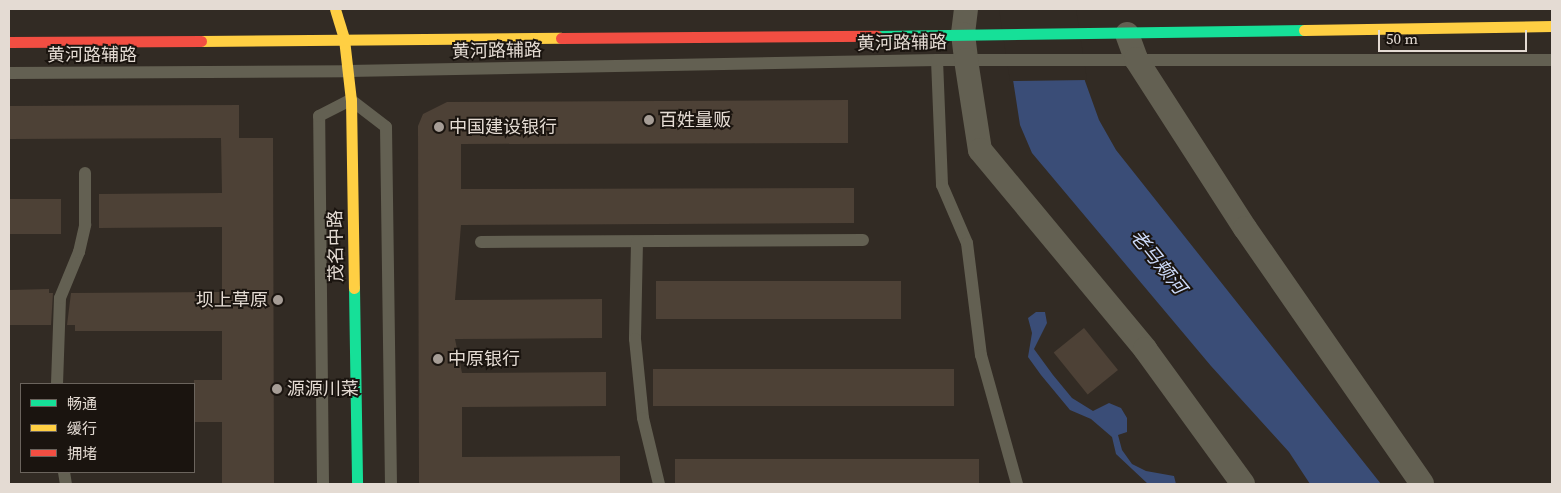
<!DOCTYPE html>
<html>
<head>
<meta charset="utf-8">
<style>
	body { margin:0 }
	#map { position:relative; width:1561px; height:493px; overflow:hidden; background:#322b24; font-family:"Source Serif 4","Noto Sans SC",serif }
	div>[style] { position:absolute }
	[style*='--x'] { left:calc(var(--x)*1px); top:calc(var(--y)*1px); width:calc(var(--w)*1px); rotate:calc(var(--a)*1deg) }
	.water>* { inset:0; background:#3a4d77 }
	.pier>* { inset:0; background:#322b24 }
	.building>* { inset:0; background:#4d4136; transform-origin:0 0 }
	.lane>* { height:12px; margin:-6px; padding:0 6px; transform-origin:6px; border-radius:6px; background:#636052 }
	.street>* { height:24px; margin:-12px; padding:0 12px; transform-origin:12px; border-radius:12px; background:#636052 }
	.fast>* { height:11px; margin:-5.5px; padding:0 5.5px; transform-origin:5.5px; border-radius:5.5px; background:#16e098 }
	.slow>* { height:11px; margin:-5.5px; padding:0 5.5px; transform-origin:5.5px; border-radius:5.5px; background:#ffcf43 }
	.jam>* { height:11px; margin:-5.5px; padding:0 5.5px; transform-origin:5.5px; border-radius:5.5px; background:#f24e42 }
	.dots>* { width:14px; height:14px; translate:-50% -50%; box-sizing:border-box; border:2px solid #1a140f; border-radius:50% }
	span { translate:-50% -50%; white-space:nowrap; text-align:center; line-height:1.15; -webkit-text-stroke:4px #1a140f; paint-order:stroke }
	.street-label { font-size:18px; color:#e4dbd3 }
	.poi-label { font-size:18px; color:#e4dbd3 }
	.left { translate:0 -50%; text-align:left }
	.right { translate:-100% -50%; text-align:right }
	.water-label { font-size:19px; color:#cddbfa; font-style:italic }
	.frame { position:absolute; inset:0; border:10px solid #e4dbd3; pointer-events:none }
	.legend { position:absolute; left:20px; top:383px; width:175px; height:90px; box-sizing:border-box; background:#1a140f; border:1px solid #6b645d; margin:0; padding:6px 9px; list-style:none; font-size:15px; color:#e4dbd3 }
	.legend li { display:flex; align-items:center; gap:10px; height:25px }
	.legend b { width:25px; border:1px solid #6b645d }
	.scale { position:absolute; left:1378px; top:30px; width:149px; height:22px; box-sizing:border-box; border:2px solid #e4dbd3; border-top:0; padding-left:6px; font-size:15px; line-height:18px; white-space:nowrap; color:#e4dbd3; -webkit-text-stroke:4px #1a140f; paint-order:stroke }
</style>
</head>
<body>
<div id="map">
	<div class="water">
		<i style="clip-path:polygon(1002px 9px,1074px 9px,1085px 81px,1099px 120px,1116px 150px,1381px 484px,1310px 484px,1289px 452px,1211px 366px,1032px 153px,1020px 125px)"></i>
		<i style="clip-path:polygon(1036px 312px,1045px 312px,1047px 323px,1034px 349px,1053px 375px,1072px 398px,1093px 411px,1109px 403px,1121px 408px,1127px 418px,1127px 432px,1118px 435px,1122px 450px,1132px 464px,1146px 471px,1174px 476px,1176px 484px,1148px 484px,1116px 454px,1112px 437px,1091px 419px,1070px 410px,1041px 375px,1028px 357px,1032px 333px,1028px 318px)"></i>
	</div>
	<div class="pier">
		<i style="clip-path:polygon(999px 9px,1076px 9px,1087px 80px,1010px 81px)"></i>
	</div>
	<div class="building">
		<i style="clip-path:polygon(848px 100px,848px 143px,461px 144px,461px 189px,854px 188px,854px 223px,461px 225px,455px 300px,602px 299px,602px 338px,455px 339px,462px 373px,606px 372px,606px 406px,462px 407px,462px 457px,620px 456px,620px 484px,419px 484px,418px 126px,423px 114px,447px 102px)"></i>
		<i style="clip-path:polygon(239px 105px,239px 138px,273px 138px,274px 484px,222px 484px,222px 422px,194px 422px,194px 380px,222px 380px,222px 331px,75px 331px,75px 325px,67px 325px,71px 293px,222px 292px,222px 227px,99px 228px,99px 194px,222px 193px,221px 138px,9px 139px,9px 106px)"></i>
		<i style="left:61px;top:199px;width:35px;height:52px;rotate:90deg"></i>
		<i style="left:901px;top:281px;width:38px;height:245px;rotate:90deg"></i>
		<i style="clip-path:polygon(49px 289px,49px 293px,53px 293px,51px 325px,9px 325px,9px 290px)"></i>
		<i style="left:1084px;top:328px;width:54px;height:39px;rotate:51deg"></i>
		<i style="left:954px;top:369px;width:37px;height:301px;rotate:90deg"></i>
		<i style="left:979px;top:459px;width:25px;height:304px;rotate:90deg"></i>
	</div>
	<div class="lane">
		<i style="--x:937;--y:60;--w:125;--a:87.7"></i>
		<i style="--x:942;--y:185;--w:63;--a:66.7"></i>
		<i style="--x:967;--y:243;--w:113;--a:82.9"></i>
		<i style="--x:981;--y:355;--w:134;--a:74.4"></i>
		<i style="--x:9;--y:73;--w:339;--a:-0.3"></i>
		<i style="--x:348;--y:71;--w:589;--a:-1.07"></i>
		<i style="--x:937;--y:60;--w:615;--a:0"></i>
		<i style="--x:481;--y:242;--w:382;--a:-0.3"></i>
		<i style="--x:637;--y:242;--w:97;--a:91.2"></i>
		<i style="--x:635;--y:339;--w:79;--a:84.2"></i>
		<i style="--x:643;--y:418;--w:68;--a:76.4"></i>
		<i style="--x:57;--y:384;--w:86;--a:-88"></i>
		<i style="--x:60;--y:298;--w:50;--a:-67.6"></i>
		<i style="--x:79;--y:252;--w:28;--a:-77"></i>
		<i style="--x:85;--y:225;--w:52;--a:-90"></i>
		<i style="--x:64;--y:472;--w:12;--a:81"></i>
		<i style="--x:323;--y:484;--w:368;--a:-90.6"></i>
		<i style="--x:319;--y:116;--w:36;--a:-27"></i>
		<i style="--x:351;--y:100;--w:44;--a:37.6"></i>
		<i style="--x:386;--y:127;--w:357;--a:89.2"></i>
	</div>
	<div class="street">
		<i style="--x:966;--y:9;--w:25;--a:97"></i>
		<i style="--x:963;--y:34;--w:26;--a:83"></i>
		<i style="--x:966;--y:60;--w:91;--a:81.2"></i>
		<i style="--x:980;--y:150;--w:259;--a:50.3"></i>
		<i style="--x:1145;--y:349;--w:167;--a:54"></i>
		<i style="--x:1127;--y:34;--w:27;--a:70"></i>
		<i style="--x:1136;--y:59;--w:201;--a:57.2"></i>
		<i style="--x:1245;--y:228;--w:311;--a:55.3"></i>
	</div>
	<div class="fast">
		<i style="--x:877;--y:36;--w:427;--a:-0.8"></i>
		<i style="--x:354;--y:288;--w:196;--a:89.1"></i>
	</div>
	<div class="slow">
		<i style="--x:335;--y:9;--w:31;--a:73"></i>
		<i style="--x:344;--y:39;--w:61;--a:83.5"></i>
		<i style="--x:351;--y:100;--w:188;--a:89.1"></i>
		<i style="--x:1304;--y:30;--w:248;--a:-0.9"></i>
		<i style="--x:201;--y:41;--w:360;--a:-0.5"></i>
	</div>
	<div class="jam">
		<i style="--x:561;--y:38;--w:316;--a:-0.4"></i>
		<i style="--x:9;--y:42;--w:192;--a:-0.3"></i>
	</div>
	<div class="dots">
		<i style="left:649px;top:120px;background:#a69d96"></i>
		<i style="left:439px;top:127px;background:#a69d96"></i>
		<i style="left:278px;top:300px;background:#a69d96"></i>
		<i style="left:438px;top:359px;background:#a69d96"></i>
		<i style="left:277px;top:389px;background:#a69d96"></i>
	</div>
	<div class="street-label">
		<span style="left:902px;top:43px;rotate:-1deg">黄河路辅路</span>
		<span style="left:497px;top:51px;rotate:-1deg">黄河路辅路</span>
		<span style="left:92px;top:55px">黄河路辅路</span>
		<span style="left:336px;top:246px;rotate:-91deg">茂名中路</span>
	</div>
	<div class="poi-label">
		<span class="left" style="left:659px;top:120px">百姓量贩</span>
		<span class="left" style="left:449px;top:127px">中国建设银行</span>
		<span class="right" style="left:268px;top:300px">坝上草原</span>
		<span class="left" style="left:448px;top:359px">中原银行</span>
		<span class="left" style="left:287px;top:389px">源源川菜</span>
	</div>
	<div class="water-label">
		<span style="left:1158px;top:262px;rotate:51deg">老马颊河</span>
	</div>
	<div class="frame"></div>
	<ul class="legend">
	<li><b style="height:6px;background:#16e098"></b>畅通</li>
	<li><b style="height:6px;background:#ffcf43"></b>缓行</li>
	<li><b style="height:6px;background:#f24e42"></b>拥堵</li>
	</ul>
	<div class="scale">50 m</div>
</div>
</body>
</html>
